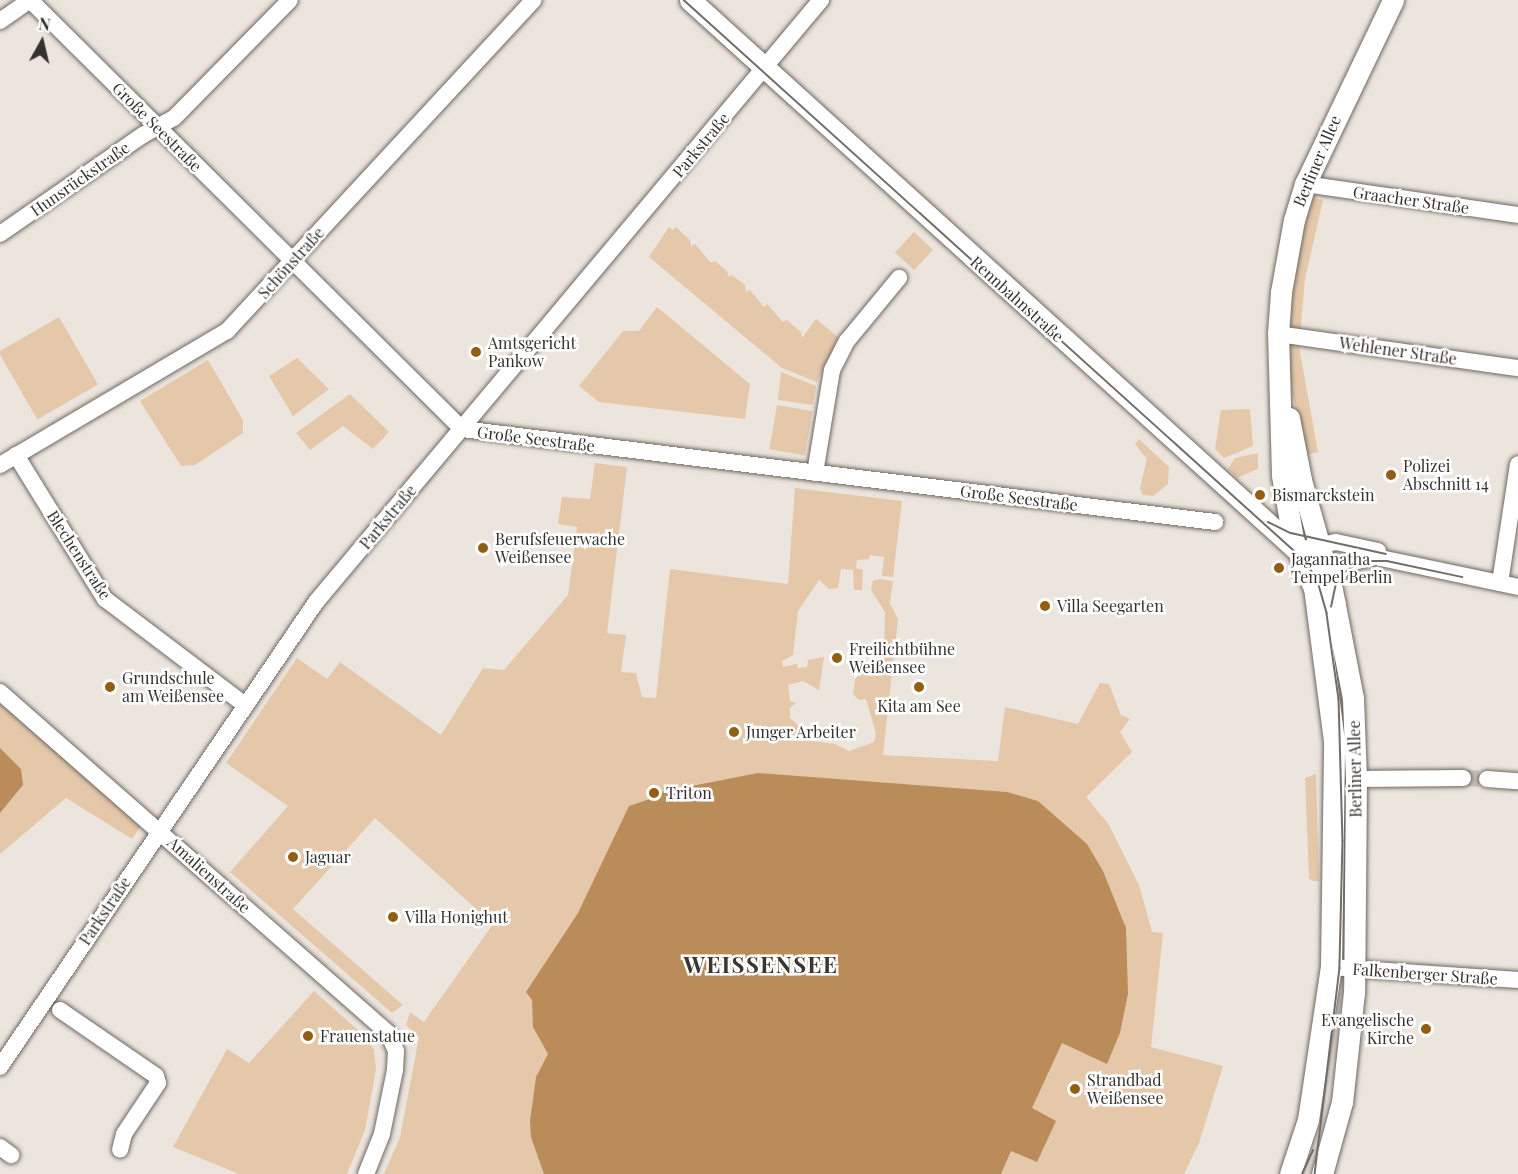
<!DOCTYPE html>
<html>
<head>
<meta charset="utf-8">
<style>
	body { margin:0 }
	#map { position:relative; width:1518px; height:1174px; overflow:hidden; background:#ece5dd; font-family:"Playfair Display",serif }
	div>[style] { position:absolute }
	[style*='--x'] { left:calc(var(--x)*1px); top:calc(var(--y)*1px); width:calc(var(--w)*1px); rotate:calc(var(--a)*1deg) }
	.green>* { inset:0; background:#e5c8aa; transform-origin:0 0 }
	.water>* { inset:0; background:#ba8c5a }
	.minor-tunnel>* { height:16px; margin-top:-8px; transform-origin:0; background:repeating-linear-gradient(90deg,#c7c1ba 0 16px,transparent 0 24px) }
	.roads { filter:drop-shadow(0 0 2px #6f6862) drop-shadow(0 0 2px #6f6862) }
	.minor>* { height:16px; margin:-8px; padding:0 8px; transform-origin:8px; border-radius:8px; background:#fff }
	.major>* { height:21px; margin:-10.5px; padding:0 10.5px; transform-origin:10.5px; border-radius:10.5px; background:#fff }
	.tram>* { height:1.5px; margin:-0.75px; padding:0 0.75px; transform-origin:0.75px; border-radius:0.75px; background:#716d69 }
	.dots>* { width:16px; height:16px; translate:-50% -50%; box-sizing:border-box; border:3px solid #fff; border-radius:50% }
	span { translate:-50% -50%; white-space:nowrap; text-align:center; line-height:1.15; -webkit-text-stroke:5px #fff; paint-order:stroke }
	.street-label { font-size:16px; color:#34322f }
	.poi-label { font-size:16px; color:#34322f }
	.left { translate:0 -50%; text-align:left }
	.right { translate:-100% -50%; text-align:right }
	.district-label { font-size:22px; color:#3b3630; font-weight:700; letter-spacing:1.5px }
	.north { position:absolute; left:12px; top:12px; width:60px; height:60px; -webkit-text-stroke:4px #fff; paint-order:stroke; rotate:8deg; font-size:16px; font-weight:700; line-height:24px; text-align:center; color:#34322f }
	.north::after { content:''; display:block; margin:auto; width:21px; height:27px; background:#34322f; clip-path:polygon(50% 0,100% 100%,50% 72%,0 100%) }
</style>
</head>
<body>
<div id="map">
	<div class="green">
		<i style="clip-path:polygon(1309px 197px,1323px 200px,1305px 279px,1299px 347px,1318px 452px,1306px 455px,1288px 375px,1294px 251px)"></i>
		<i style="clip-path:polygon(669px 227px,673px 230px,676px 227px,690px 240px,691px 246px,695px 244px,711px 263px,715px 261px,727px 271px,729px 277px,732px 275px,745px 285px,746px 292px,750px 290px,764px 307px,767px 304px,783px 322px,787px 320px,801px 332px,802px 338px,816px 319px,838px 337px,817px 382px,782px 368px,649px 257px)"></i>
		<i style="left:914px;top:232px;width:26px;height:28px;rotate:43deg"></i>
		<i style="clip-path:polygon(657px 307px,750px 384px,745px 419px,599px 402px,579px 386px,623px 331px,639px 331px)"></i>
		<i style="left:59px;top:317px;width:78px;height:70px;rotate:60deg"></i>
		<i style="clip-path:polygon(297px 358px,329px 389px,293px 416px,269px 376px)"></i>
		<i style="clip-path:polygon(208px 360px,243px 420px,243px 433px,195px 465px,181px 466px,140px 401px)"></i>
		<i style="clip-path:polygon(781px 372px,816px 386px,813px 405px,778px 400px)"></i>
		<i style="clip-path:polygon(350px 394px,389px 432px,373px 449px,343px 426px,310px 450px,296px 433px)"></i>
		<i style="left:777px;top:405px;width:36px;height:45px;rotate:10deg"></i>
		<i style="clip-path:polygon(1250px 409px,1253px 446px,1224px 458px,1215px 449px,1221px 410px)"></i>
		<i style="clip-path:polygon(1139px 439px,1169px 467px,1168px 484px,1153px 496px,1142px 495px,1140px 488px,1147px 459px,1135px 444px)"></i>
		<i style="clip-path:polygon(1258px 453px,1258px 469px,1237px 478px,1228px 469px,1235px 458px)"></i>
		<i style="clip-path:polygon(595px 463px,627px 467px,607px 633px,626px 635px,621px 672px,636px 673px,642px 697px,656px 698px,670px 569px,788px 584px,795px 488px,902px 501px,893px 577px,882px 576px,884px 557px,870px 555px,869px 559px,857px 560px,856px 568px,863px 570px,862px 590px,854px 590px,853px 570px,841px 569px,838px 588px,829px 589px,819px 580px,798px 611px,793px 655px,782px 661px,783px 667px,797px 664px,798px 668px,807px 667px,808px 660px,824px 657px,819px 690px,803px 681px,788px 685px,790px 701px,796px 703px,790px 708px,790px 718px,798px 725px,799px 739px,835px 744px,849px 751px,874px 742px,876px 734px,866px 699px,859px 700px,853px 694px,858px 662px,874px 675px,884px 654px,885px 612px,871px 590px,873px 581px,879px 579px,893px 581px,890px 603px,898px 619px,883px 755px,998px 761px,1005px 707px,1078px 724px,1100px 683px,1109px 684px,1121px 715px,1130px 719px,1120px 732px,1132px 752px,1086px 797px,1109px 825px,1139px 885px,1152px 932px,1163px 933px,1151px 1047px,1223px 1066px,1199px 1143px,1184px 1174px,384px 1174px,400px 1137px,419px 1037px,406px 1025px,410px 1012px,424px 1022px,493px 924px,375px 818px,293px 909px,403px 1005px,392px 1013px,230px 872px,288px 806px,226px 763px,297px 658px,327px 679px,340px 662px,441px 735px,483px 668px,504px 670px,568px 595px,577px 527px,558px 524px,562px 497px,590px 499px)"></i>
		<i style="clip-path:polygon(0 702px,141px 826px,132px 839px,66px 798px,0 854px)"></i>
		<i style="clip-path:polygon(1316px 774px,1319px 881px,1313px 881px,1309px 879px,1305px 778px)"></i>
		<i style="clip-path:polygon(314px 991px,367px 1038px,374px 1050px,376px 1070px,365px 1130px,347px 1174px,239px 1174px,173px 1147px,227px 1049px,249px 1063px)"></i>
	</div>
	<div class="water">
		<i style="clip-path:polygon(0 748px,21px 769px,23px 785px,0 813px)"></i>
		<i style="clip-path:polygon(758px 773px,1007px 792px,1038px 801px,1087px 844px,1103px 871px,1126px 928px,1128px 994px,1120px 1033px,1107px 1064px,1062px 1043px,1032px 1108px,1056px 1121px,1037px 1162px,1011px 1151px,1001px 1174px,544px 1174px,531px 1137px,530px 1121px,536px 1077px,548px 1054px,533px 1027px,532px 1000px,526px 992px,578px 913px,629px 806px,653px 798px,656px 793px)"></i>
	</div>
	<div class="minor-tunnel">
		<i style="--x:1463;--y:778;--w:24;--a:2"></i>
	</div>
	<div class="roads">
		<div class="minor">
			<i style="--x:30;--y:0;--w:609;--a:44.8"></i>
			<i style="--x:462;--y:429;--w:759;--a:7.04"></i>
			<i style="--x:0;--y:21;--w:37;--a:-35"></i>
			<i style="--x:1305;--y:184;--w:215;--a:8.3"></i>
			<i style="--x:0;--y:234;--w:174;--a:-34.7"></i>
			<i style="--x:143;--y:135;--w:35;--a:-29"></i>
			<i style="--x:174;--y:118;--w:165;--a:-45.5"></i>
			<i style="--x:1278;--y:334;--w:242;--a:8.1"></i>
			<i style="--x:16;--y:455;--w:169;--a:58.3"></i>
			<i style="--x:105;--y:599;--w:174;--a:37.1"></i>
			<i style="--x:0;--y:465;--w:264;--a:-30.6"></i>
			<i style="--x:227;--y:331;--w:451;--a:-47.2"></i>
			<i style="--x:815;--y:473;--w:104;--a:-80.6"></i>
			<i style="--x:832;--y:370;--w:33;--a:-63"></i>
			<i style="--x:847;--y:341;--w:82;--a:-50.5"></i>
			<i style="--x:1310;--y:547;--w:26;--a:-11"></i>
			<i style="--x:1336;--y:542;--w:43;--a:12.1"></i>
			<i style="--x:1500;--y:583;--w:120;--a:-81.4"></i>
			<i style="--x:1331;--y:585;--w:25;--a:-56"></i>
			<i style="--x:1345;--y:564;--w:32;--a:-13"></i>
			<i style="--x:1376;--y:557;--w:145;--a:11.9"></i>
			<i style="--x:0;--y:692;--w:517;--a:41.31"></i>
			<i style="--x:388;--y:1033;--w:20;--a:66"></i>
			<i style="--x:396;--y:1051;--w:19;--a:93"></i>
			<i style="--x:395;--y:1070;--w:65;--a:101.5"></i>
			<i style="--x:382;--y:1134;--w:43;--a:111.8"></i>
			<i style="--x:1356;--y:779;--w:107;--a:-0.5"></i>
			<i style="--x:1487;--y:779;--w:31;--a:4"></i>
			<i style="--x:1331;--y:967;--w:187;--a:4"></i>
			<i style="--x:60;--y:1010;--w:116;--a:34.5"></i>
			<i style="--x:156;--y:1076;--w:7;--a:74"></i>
			<i style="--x:158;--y:1083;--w:61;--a:123.7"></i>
			<i style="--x:124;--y:1134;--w:16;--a:104"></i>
			<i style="--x:0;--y:1067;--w:562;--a:-55.8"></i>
			<i style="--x:316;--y:602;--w:786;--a:-50.01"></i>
			<i style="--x:0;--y:1147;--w:14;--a:36"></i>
		</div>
		<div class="major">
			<i style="--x:690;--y:0;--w:834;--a:42.18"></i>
			<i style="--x:1308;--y:560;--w:31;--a:50"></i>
			<i style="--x:1328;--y:584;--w:21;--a:71"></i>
			<i style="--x:1289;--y:418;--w:63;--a:79"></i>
			<i style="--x:1301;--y:480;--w:114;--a:74.3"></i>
			<i style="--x:1332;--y:590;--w:110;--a:79"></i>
			<i style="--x:1353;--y:698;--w:81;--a:87.9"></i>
			<i style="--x:1356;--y:779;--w:213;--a:90.5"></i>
			<i style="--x:1354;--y:992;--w:111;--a:96.2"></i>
			<i style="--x:1342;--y:1102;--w:75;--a:105.5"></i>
			<i style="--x:1290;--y:1174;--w:57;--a:-71.6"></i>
			<i style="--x:1308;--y:1120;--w:155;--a:-81.5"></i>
			<i style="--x:1331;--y:967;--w:226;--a:-89.2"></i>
			<i style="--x:1334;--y:741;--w:154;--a:-97.4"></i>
			<i style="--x:1314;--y:588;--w:53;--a:-113.2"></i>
			<i style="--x:1293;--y:539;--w:65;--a:-99.8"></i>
			<i style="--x:1282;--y:475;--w:141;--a:-91.6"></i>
			<i style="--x:1278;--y:334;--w:42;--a:-85.9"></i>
			<i style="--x:1281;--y:292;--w:73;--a:-79.8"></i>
			<i style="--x:1294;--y:220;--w:38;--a:-73"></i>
			<i style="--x:1305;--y:184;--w:204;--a:-64.4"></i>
		</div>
	</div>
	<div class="tram">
		<i style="--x:684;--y:0;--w:831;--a:42.07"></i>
		<i style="--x:1301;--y:557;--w:26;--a:53"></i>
		<i style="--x:1317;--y:578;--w:37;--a:74"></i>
		<i style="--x:1327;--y:614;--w:86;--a:82"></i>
		<i style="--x:1339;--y:699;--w:142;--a:88.4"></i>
		<i style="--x:1343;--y:841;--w:127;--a:91.4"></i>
		<i style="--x:1340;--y:968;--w:208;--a:96.9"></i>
		<i style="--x:1268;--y:522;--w:25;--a:26"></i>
		<i style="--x:1291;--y:533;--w:97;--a:12.5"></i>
		<i style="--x:1331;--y:607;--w:30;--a:-78"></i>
		<i style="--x:1337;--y:578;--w:29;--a:-36"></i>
		<i style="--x:1360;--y:561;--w:27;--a:0"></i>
		<i style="--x:1387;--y:561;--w:77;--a:12"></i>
		<i style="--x:1302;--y:1174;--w:26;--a:-65"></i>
	</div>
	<div class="dots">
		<i style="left:476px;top:352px;background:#935d13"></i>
		<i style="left:1391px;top:475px;background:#935d13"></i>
		<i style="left:1260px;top:495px;background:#935d13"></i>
		<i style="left:483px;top:548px;background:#935d13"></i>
		<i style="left:1279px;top:568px;background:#935d13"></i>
		<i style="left:1045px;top:606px;background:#935d13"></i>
		<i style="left:837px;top:658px;background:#935d13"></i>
		<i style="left:110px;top:687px;background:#935d13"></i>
		<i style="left:919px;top:687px;background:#935d13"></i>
		<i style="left:734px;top:732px;background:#935d13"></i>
		<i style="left:654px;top:793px;background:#935d13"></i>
		<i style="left:293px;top:857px;background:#935d13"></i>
		<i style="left:393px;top:917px;background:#935d13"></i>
		<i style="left:1426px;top:1029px;background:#935d13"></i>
		<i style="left:308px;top:1036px;background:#935d13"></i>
		<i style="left:1075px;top:1089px;background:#935d13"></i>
	</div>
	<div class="street-label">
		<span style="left:157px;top:127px;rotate:45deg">Große Seestraße</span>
		<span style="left:701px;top:145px;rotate:-50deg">Parkstraße</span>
		<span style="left:1317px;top:161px;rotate:-67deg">Berliner Allee</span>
		<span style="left:80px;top:179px;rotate:-35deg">Hunsrückstraße</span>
		<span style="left:1411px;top:200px;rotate:8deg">Graacher Straße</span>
		<span style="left:291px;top:263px;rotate:-48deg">Schönstraße</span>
		<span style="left:1017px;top:299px;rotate:42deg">Rennbahnstraße</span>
		<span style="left:1398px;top:351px;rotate:8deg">Wehlener Straße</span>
		<span style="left:536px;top:439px;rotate:7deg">Große Seestraße</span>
		<span style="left:1019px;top:498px;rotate:7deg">Große Seestraße</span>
		<span style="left:388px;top:517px;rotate:-50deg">Parkstraße</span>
		<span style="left:79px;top:555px;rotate:57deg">Blechenstraße</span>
		<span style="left:1355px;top:769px;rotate:-91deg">Berliner Allee</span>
		<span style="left:209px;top:875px;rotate:42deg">Amalienstraße</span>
		<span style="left:105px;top:911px;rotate:-56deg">Parkstraße</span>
		<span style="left:1425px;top:974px;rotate:4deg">Falkenberger Straße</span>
	</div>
	<div class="poi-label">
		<span class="left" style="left:488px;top:352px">Amtsgericht<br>Pankow</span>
		<span class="left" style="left:1403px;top:475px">Polizei<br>Abschnitt 14</span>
		<span class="left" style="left:1272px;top:495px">Bismarckstein</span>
		<span class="left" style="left:495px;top:548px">Berufsfeuerwache<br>Weißensee</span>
		<span class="left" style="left:1291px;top:568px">Jagannatha<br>Tempel Berlin</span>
		<span class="left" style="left:1057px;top:606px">Villa Seegarten</span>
		<span class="left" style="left:849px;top:658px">Freilichtbühne<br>Weißensee</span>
		<span class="left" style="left:122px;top:687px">Grundschule<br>am Weißensee</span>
		<span style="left:919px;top:706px">Kita am See</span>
		<span class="left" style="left:746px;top:732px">Junger Arbeiter</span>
		<span class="left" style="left:666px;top:793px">Triton</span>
		<span class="left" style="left:305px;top:857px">Jaguar</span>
		<span class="left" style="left:405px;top:917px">Villa Honighut</span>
		<span class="right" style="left:1414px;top:1029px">Evangelische<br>Kirche</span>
		<span class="left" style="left:320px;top:1036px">Frauenstatue</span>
		<span class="left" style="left:1087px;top:1089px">Strandbad<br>Weißensee</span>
	</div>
	<div class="district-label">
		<span style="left:761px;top:965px">WEISSENSEE</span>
	</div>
	<div class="north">N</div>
</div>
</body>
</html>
